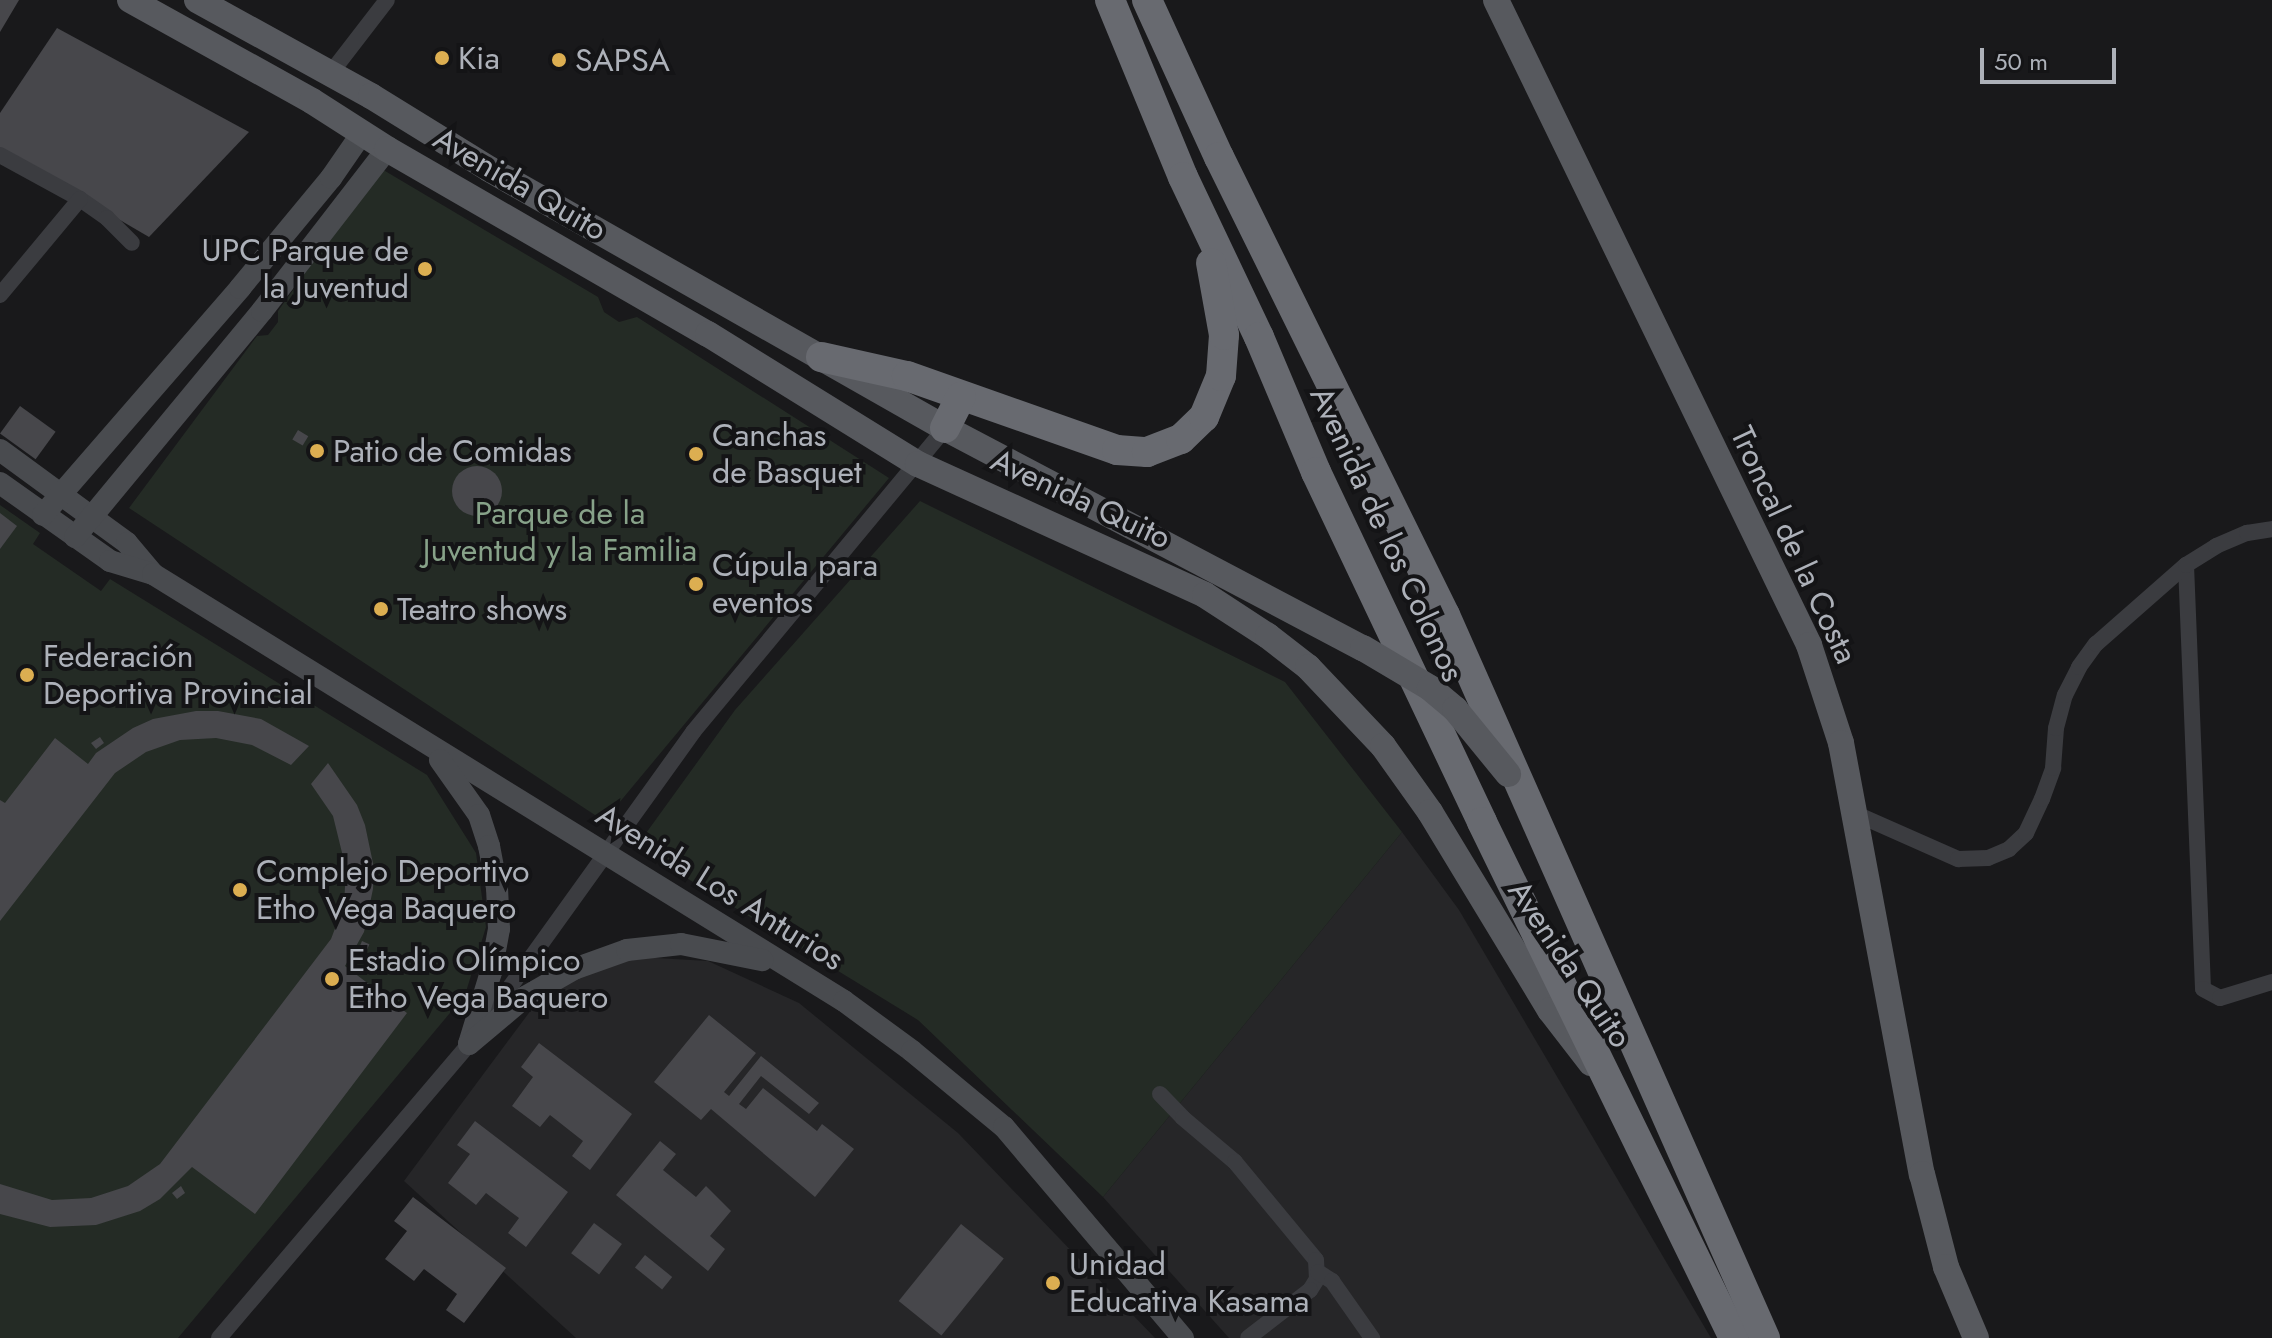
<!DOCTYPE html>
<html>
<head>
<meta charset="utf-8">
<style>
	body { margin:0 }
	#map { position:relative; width:2272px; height:1338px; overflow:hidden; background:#19191b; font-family:Jost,sans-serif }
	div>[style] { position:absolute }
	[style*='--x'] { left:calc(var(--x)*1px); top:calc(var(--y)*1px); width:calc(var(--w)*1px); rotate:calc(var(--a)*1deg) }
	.built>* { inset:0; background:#262628 }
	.green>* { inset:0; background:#242b25 }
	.building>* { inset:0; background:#47474b; transform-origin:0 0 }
	.round { border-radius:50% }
	.street>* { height:16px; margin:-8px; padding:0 8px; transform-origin:8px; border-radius:8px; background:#3b3c40 }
	.secondary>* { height:22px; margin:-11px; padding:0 11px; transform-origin:11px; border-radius:11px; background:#494b4f }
	.primary>* { height:26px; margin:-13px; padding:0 13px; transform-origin:13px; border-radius:13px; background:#57595e }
	.highway>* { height:30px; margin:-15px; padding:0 15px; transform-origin:15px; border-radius:15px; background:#686a70 }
	.primary-bridge>* { height:26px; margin:-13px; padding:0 13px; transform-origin:13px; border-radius:13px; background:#57595e }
	.dots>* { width:22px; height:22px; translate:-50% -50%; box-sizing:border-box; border:4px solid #141416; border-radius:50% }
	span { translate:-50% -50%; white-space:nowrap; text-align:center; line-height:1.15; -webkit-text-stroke:8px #141416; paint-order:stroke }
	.poi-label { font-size:32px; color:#adb1b9 }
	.left { translate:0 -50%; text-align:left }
	.right { translate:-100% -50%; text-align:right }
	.street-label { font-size:32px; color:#adb1b9 }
	.park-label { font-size:32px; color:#87a289 }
	.scale { position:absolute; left:1980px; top:48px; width:136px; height:36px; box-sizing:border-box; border:4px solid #adb1b9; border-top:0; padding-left:10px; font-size:24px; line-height:28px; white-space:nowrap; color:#adb1b9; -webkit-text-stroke:6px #141416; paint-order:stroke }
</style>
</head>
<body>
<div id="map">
	<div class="built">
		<i style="clip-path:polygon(1402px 832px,1459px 910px,1711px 1338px,1229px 1338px,1103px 1197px)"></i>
		<i style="clip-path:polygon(639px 957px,708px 961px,799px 1003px,958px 1133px,1155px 1338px,576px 1338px,404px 1181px,540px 998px,589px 968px)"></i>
	</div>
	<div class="green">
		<i style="clip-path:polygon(380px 168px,598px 297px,604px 312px,619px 322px,637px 317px,889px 478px,604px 821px,129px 508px,257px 336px,268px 335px,278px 322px,278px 311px)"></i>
		<i style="clip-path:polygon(920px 501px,1285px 682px,1402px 832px,1103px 1197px,918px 1020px,636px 847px,735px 710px)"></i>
		<i style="clip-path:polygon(0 505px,40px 533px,33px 544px,101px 591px,110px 579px,427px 775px,476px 853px,486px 927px,465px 995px,178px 1338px,0 1338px)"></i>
	</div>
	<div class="building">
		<i style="clip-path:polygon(0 0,19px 0,0 32px)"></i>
		<i style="clip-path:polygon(57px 28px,249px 132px,149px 237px,0 150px,0 113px)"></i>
		<i style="left:20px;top:406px;width:44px;height:34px;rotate:36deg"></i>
		<i style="left:298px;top:430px;width:12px;height:11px;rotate:31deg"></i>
		<i style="left:316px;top:444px;width:11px;height:10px;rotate:34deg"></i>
		<i class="round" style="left:452px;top:466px;width:50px;height:50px"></i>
		<i style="clip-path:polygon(0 513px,17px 526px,0 549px)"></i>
		<i style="clip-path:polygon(196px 711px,218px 711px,261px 719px,309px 746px,291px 765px,252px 745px,216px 738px,180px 740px,146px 752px,115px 773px,0 921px,0 800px,5px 803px,55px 738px,88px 764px,96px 753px,133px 728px,153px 719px)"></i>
		<i style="clip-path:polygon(100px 737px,104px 743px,96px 749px,91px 743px)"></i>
		<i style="clip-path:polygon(328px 763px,357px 805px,365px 825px,374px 868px,373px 889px,364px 932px,345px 966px,407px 1013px,255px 1214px,192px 1167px,160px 1199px,140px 1211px,96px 1225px,50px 1227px,0 1214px,0 1184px,52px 1200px,91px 1198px,128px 1186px,160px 1164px,331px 939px,344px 905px,346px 869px,333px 816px,311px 784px)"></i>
		<i style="left:362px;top:941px;width:8px;height:11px;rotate:23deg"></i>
		<i style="clip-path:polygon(709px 1015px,756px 1053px,724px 1092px,729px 1096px,761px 1056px,819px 1103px,809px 1114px,761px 1076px,739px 1104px,746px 1109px,763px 1088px,817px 1131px,822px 1124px,854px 1149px,815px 1197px,711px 1109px,701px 1120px,654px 1082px)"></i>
		<i style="clip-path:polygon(539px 1043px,632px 1114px,590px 1170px,572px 1156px,583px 1141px,550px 1115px,540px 1127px,512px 1106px,533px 1077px,521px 1067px)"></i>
		<i style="clip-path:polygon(475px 1121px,568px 1192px,526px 1247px,508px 1233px,519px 1218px,486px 1193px,476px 1205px,448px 1183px,470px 1154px,457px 1145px)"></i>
		<i style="clip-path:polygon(660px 1141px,676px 1154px,663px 1170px,696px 1197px,706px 1186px,731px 1211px,710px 1236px,725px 1249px,708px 1271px,616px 1195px)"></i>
		<i style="clip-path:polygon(181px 1186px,185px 1193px,177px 1199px,172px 1193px)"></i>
		<i style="clip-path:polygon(413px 1197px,506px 1268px,464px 1323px,446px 1310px,457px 1294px,424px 1269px,414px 1281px,385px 1259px,407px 1231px,394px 1221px)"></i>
		<i style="left:594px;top:1223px;width:35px;height:38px;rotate:37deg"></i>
		<i style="left:961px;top:1224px;width:55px;height:99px;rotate:39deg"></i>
		<i style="left:645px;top:1255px;width:35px;height:16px;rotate:39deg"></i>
	</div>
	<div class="street">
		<i style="--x:330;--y:74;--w:93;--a:-52.4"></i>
		<i style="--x:0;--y:155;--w:91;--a:28.8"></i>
		<i style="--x:80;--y:199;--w:33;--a:35"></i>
		<i style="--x:107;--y:218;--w:35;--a:45"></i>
		<i style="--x:0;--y:295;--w:125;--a:-50.2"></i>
		<i style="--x:2186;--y:565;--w:424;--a:87.7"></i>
		<i style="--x:2203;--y:989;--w:19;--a:28"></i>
		<i style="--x:2220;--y:998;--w:54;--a:-17.1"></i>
		<i style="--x:1854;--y:813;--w:114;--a:23.9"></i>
		<i style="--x:1958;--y:859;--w:30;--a:-2"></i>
		<i style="--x:1988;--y:858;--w:23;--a:-23"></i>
		<i style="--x:2009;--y:849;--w:23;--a:-43"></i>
		<i style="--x:2026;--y:833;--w:38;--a:-65"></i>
		<i style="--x:2042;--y:799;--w:33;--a:-70"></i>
		<i style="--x:2053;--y:768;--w:40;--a:-85.7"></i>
		<i style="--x:2056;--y:728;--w:34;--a:-75"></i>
		<i style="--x:2065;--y:695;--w:31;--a:-63"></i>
		<i style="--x:2079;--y:667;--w:29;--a:-54"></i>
		<i style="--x:2096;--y:644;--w:120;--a:-41.3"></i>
		<i style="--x:2186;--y:565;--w:36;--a:-32"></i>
		<i style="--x:2216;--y:546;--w:34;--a:-23"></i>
		<i style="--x:2247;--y:533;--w:25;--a:-9"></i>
		<i style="--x:1160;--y:1094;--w:33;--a:46"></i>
		<i style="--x:1183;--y:1118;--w:68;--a:40.2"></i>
		<i style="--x:1235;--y:1162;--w:127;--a:50.4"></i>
		<i style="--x:1316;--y:1260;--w:19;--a:87"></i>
		<i style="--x:1317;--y:1279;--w:13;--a:122"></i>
		<i style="--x:1310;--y:1290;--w:78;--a:142.3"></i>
		<i style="--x:1318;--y:1272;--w:17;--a:33"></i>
		<i style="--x:1332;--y:1281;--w:70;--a:54.9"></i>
		<i style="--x:219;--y:1338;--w:386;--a:-49.6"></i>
		<i style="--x:469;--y:1044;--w:384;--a:-54.3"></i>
		<i style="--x:693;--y:732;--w:395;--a:-50.3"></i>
	</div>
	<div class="secondary">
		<i style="--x:0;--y:450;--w:157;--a:36.2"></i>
		<i style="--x:127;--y:543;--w:40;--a:50"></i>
		<i style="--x:0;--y:483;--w:135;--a:35.3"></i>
		<i style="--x:110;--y:561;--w:45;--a:16.8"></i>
		<i style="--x:153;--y:574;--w:812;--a:31.71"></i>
		<i style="--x:844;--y:1001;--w:84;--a:36.3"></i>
		<i style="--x:912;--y:1051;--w:119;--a:39.6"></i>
		<i style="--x:1004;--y:1127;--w:277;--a:49.7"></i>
		<i style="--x:43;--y:515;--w:301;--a:-49"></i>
		<i style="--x:240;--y:288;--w:143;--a:-50.4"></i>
		<i style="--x:331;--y:178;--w:55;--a:-55.4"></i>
		<i style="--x:75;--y:537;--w:293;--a:-50.4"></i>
		<i style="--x:262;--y:311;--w:205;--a:-52.3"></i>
		<i style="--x:440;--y:760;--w:67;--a:54.7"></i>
		<i style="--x:479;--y:815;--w:33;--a:72"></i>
		<i style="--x:489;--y:846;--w:43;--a:79.2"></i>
		<i style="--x:497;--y:888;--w:41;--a:87.2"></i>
		<i style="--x:499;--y:929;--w:44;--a:100.5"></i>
		<i style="--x:491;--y:972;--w:75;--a:107"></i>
		<i style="--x:469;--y:1044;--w:73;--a:-40"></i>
		<i style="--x:525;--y:997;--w:56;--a:-29.7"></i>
		<i style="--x:574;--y:969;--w:56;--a:-19.7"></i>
		<i style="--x:627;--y:950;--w:54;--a:-6.3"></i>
		<i style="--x:681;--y:944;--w:83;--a:11.2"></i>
	</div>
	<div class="primary">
		<i style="--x:130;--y:0;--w:208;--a:29"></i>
		<i style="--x:312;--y:101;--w:89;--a:32.6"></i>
		<i style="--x:387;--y:149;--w:370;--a:30"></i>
		<i style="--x:708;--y:334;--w:247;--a:31.8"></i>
		<i style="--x:918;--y:464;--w:315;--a:24.5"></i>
		<i style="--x:1205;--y:595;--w:75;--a:33.1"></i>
		<i style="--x:1268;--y:636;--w:51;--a:37.8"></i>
		<i style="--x:1308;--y:667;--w:109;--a:46.5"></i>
		<i style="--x:1383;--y:746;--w:81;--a:54.5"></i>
		<i style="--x:1430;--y:812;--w:232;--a:58.8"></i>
		<i style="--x:1550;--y:1010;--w:67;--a:52.3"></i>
		<i style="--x:197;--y:0;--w:199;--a:28.9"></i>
		<i style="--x:371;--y:96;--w:139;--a:31.7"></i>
		<i style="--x:489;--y:169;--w:524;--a:29.6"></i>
		<i style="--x:945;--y:428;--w:472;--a:27.8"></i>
		<i style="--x:1496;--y:0;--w:717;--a:64.11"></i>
		<i style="--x:1809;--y:645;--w:103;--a:71.9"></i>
		<i style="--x:1841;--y:743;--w:439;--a:79.4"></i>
		<i style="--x:1922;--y:1174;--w:96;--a:75.5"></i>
		<i style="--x:1946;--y:1267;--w:77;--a:67.1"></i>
	</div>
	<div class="highway">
		<i style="--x:1110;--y:0;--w:191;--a:67.6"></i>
		<i style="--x:1183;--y:177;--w:177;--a:64.6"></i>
		<i style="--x:1259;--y:337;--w:147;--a:67.1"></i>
		<i style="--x:1316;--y:472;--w:387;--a:64.6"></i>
		<i style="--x:1482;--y:822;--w:574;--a:63.97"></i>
		<i style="--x:1147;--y:0;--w:173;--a:65.4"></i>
		<i style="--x:1219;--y:157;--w:511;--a:63.74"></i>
		<i style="--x:1445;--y:615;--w:791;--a:66.13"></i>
		<i style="--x:821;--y:357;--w:88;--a:12.5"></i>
		<i style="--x:907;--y:376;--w:223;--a:19.4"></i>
		<i style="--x:1117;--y:450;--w:30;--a:4"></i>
		<i style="--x:1147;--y:452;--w:36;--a:-21"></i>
		<i style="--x:1181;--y:439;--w:32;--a:-44"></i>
		<i style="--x:1204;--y:417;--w:44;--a:-67.5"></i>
		<i style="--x:1221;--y:376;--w:41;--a:-85.8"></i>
		<i style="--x:1224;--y:335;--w:73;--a:-100.2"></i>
		<i style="--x:945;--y:428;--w:35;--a:-63"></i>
	</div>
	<div class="primary-bridge">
		<i style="--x:1363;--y:648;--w:78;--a:30.8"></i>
		<i style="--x:1430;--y:688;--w:33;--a:40"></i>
		<i style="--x:1455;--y:709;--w:84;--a:50.8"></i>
	</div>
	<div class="dots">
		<i style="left:442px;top:58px;background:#dcae51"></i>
		<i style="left:559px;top:60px;background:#dcae51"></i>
		<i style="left:425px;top:269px;background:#dcae51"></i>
		<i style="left:317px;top:451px;background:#dcae51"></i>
		<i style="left:696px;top:454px;background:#dcae51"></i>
		<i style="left:696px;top:584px;background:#dcae51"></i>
		<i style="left:381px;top:609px;background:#dcae51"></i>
		<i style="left:27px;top:675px;background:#dcae51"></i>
		<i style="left:240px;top:890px;background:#dcae51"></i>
		<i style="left:332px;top:979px;background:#dcae51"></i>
		<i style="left:1053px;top:1283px;background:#dcae51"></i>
	</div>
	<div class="poi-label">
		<span class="left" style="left:458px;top:58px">Kia</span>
		<span class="left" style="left:575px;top:60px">SAPSA</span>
		<span class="right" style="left:409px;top:269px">UPC Parque de<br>la Juventud</span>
		<span class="left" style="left:712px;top:454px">Canchas<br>de Basquet</span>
		<span class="left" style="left:333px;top:451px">Patio de Comidas</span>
		<span class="left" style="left:712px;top:584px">Cúpula para<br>eventos</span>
		<span class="left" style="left:397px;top:609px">Teatro shows</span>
		<span class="left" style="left:43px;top:675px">Federación<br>Deportiva Provincial</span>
		<span class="left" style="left:256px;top:890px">Complejo Deportivo<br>Etho Vega Baquero</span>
		<span class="left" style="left:348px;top:979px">Estadio Olímpico<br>Etho Vega Baquero</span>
		<span class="left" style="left:1069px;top:1283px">Unidad<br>Educativa Kasama</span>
	</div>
	<div class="street-label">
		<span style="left:520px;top:184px;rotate:30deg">Avenida Quito</span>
		<span style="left:1081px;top:499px;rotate:25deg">Avenida Quito</span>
		<span style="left:1387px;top:534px;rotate:65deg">Avenida de los Colonos</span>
		<span style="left:1794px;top:545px;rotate:65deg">Troncal de la Costa</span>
		<span style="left:720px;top:887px;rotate:32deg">Avenida Los Anturios</span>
		<span style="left:1570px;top:964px;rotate:56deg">Avenida Quito</span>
	</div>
	<div class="park-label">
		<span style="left:560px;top:532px">Parque de la<br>Juventud y la Familia</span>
	</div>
	<div class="scale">50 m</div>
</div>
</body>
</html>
